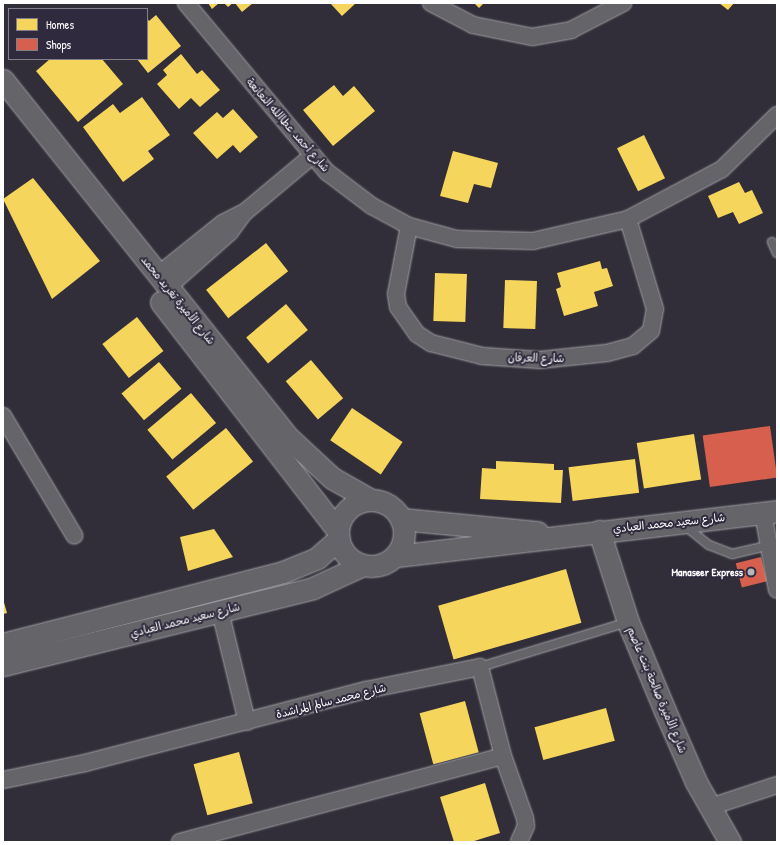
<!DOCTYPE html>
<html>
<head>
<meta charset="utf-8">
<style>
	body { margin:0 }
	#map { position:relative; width:780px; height:845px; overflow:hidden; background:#312e39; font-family:"Patrick Hand","Playpen Sans Arabic",sans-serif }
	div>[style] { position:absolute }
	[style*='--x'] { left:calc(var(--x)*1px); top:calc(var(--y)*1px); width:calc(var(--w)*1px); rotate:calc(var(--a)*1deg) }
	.homes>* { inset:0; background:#f6d55c; transform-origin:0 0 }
	.shops>* { inset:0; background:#d6604d; transform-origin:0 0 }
	.roads { filter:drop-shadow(0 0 1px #a2a1a6) drop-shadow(0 0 1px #a2a1a6) }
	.service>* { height:8px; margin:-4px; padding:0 4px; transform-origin:4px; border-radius:4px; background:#656469 }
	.minor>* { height:16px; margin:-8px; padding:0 8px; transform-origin:8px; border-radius:8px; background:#656469 }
	.tertiary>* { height:21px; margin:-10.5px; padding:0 10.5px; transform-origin:10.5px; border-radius:10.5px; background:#656469 }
	.tertiary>.ring { margin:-10.5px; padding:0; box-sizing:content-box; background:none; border:21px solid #656469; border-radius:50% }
	.dots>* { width:11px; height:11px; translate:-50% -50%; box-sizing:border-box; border:2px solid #2f2a3d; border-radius:50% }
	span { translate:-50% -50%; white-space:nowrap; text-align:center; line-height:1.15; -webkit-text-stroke:4px #2f2a3d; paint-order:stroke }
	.street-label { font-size:11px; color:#fff }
	.poi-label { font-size:11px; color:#fff; font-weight:700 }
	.right { translate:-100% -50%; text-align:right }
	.frame { position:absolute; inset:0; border:4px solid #fff; pointer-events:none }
	.legend { position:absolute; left:8px; top:8px; width:140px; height:52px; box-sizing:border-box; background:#2f2a3d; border:1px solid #827f8b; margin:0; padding:5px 7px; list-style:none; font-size:12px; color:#fff }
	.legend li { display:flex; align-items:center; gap:8px; height:20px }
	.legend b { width:20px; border:1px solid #827f8b }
</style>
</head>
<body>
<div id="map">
	<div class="homes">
		<i style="clip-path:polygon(208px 3px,219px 3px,212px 9px)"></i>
		<i style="clip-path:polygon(224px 3px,233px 3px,228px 7px)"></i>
		<i style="clip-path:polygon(235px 3px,253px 3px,242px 12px)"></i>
		<i style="clip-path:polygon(330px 3px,356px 3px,342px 16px)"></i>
		<i style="clip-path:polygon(474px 3px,484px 3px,479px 8px)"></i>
		<i style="clip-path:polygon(719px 3px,734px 3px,728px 10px)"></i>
		<i style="clip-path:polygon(156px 15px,181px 46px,148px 73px,137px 59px,147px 59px,147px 18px,149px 21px)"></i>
		<i style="clip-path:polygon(181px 54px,197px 74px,202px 70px,220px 90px,200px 107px,191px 98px,179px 109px,157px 84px,167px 75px,163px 70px)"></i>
		<i style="clip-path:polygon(50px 59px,102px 59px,123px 84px,78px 122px,36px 71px)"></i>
		<i style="clip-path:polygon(334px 85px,343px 96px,354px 86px,375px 111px,333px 146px,303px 110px)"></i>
		<i style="clip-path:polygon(142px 97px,170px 135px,148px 151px,154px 159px,123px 182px,83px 127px,113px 104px,120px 113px)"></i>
		<i style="clip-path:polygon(233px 109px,258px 137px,240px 153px,233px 145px,217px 159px,193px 133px,217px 112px,223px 118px)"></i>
		<i style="left:644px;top:135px;width:48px;height:30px;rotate:64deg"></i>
		<i style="clip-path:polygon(453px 151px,498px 163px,491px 188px,474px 184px,468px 203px,440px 196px)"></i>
		<i style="clip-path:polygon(33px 178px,100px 261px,52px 299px,3px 199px)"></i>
		<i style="clip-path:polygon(739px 182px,745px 193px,752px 190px,763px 213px,739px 224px,733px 212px,718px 218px,708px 196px)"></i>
		<i style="left:266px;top:243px;width:36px;height:76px;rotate:52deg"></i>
		<i style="clip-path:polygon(600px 261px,602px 269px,607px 268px,613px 286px,594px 292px,598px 306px,564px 316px,556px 289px,561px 287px,557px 273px)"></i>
		<i style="left:435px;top:273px;width:32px;height:48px;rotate:2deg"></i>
		<i style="left:505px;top:280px;width:32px;height:48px;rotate:2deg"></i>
		<i style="left:286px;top:304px;width:34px;height:52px;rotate:50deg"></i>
		<i style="left:137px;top:317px;width:43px;height:44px;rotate:52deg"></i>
		<i style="left:311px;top:360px;width:50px;height:33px;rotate:50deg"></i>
		<i style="left:159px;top:362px;width:35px;height:49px;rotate:50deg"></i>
		<i style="left:191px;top:393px;width:39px;height:57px;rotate:50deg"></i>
		<i style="left:352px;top:408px;width:61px;height:39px;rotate:34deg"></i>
		<i style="left:226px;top:428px;width:43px;height:77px;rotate:51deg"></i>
		<i style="left:694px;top:434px;width:46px;height:58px;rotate:81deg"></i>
		<i style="left:635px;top:459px;width:34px;height:67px;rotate:83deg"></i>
		<i style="clip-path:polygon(496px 461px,554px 464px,554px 470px,563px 470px,561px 503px,480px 499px,482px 468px,496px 469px)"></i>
		<i style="clip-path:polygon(214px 529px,233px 557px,188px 571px,180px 537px)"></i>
		<i style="left:566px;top:569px;width:56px;height:133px;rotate:74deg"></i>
		<i style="clip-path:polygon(3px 599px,7px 613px,3px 614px)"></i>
		<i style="left:465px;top:701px;width:53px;height:47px;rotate:75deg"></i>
		<i style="left:606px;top:708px;width:34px;height:74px;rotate:75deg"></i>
		<i style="left:239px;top:752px;width:53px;height:47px;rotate:75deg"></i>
		<i style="clip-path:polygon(485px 783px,500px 833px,471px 842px,454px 842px,440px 797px)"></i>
	</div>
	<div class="shops">
		<i style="left:770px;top:426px;width:52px;height:68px;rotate:82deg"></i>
		<i style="left:761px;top:557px;width:25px;height:26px;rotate:76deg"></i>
	</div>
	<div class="roads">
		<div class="service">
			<i style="--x:772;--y:242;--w:12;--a:66"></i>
			<i style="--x:684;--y:525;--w:32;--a:39"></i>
			<i style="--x:709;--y:545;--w:25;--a:21"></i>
			<i style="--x:732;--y:554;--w:37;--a:-13"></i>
			<i style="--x:480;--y:667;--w:155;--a:-16.9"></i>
		</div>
		<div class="minor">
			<i style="--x:186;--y:3;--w:220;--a:50.2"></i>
			<i style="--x:327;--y:172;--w:56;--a:37.1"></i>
			<i style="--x:372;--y:206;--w:42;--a:28.4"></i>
			<i style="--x:409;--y:226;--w:50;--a:15.2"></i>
			<i style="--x:457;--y:239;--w:76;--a:1.5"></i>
			<i style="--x:533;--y:241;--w:98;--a:-13"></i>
			<i style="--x:628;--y:219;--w:106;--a:-28"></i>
			<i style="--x:722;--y:169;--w:77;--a:-44.5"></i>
			<i style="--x:431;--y:3;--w:47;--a:27.6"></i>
			<i style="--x:473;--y:25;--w:60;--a:11.5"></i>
			<i style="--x:532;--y:37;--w:40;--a:-10"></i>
			<i style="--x:571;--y:30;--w:59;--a:-27.4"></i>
			<i style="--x:409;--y:226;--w:69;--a:100.8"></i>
			<i style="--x:396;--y:294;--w:13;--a:81"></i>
			<i style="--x:398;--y:307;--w:33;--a:55"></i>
			<i style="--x:417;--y:334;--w:17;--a:33"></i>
			<i style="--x:431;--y:343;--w:53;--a:14.3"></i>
			<i style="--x:482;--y:356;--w:58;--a:3.9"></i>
			<i style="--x:540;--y:360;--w:67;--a:-6"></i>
			<i style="--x:607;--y:353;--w:27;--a:-15"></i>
			<i style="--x:633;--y:346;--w:23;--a:-40"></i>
			<i style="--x:651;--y:331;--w:22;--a:-80"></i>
			<i style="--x:655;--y:309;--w:94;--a:-106.7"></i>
			<i style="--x:158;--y:275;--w:83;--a:-38.7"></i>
			<i style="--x:223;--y:223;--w:25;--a:-27"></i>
			<i style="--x:245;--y:212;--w:87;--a:-39.9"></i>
			<i style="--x:168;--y:287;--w:83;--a:-41.6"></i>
			<i style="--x:230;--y:232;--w:22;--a:-54"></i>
			<i style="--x:3;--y:416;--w:139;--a:59.2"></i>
			<i style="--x:763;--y:513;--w:78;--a:79.7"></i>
			<i style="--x:220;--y:611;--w:114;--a:76.3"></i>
			<i style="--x:3;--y:780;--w:84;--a:-11.7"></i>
			<i style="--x:85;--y:763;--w:290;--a:-14.6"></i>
			<i style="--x:366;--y:690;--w:116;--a:-11.4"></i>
			<i style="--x:480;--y:667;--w:92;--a:75.5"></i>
			<i style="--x:503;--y:756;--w:66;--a:70.5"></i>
			<i style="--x:525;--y:818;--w:8;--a:83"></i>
			<i style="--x:526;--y:826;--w:17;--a:114"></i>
			<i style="--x:710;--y:807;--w:71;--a:-18.2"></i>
			<i style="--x:180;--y:842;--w:334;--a:-14.9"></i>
		</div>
		<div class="tertiary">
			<i style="--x:3;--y:80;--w:460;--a:51.4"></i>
			<i style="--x:290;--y:439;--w:57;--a:42.9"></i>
			<i style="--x:332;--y:478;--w:45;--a:29.4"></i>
			<i style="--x:161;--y:302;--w:289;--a:52.3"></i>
			<i class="ring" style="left:338px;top:500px;width:45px;height:45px"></i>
			<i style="--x:401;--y:519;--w:137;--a:5.5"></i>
			<i style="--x:599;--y:531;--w:96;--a:72.3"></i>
			<i style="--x:628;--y:622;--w:96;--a:67.4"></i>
			<i style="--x:665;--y:711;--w:77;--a:66.4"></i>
			<i style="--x:696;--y:782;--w:69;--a:60.5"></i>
			<i style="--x:396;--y:556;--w:384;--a:-6.7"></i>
			<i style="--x:3;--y:644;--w:289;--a:-14.4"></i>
			<i style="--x:283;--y:572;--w:37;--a:-22"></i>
			<i style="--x:317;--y:558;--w:29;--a:-41"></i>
			<i style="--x:3;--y:665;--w:319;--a:-13.9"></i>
			<i style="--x:313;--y:588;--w:55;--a:-24.7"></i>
		</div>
	</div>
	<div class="dots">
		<i style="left:751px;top:572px;background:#b7b6ba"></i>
	</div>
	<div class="street-label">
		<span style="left:288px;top:125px;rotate:49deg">شارع أحمد عطاالله النعانعة</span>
		<span style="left:178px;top:300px;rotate:51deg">شارع الأميرة تغريد محمد</span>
		<span style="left:536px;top:358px;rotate:1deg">شارع العرفان</span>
		<span style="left:669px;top:523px;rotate:-6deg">شارع سعيد محمد العبادي</span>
		<span style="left:185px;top:620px;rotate:-14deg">شارع سعيد محمد العبادي</span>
		<span style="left:657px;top:690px;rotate:67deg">شارع الأميرة صالحة بنت عاصم</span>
		<span style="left:331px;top:701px;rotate:-14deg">شارع محمد سالم المراشدة</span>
	</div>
	<div class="poi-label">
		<span class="right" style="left:743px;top:572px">Manaseer Express</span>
	</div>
	<div class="frame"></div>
	<ul class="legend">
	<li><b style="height:11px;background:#f6d55c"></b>Homes</li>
	<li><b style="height:11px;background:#d6604d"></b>Shops</li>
	</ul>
</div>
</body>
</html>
